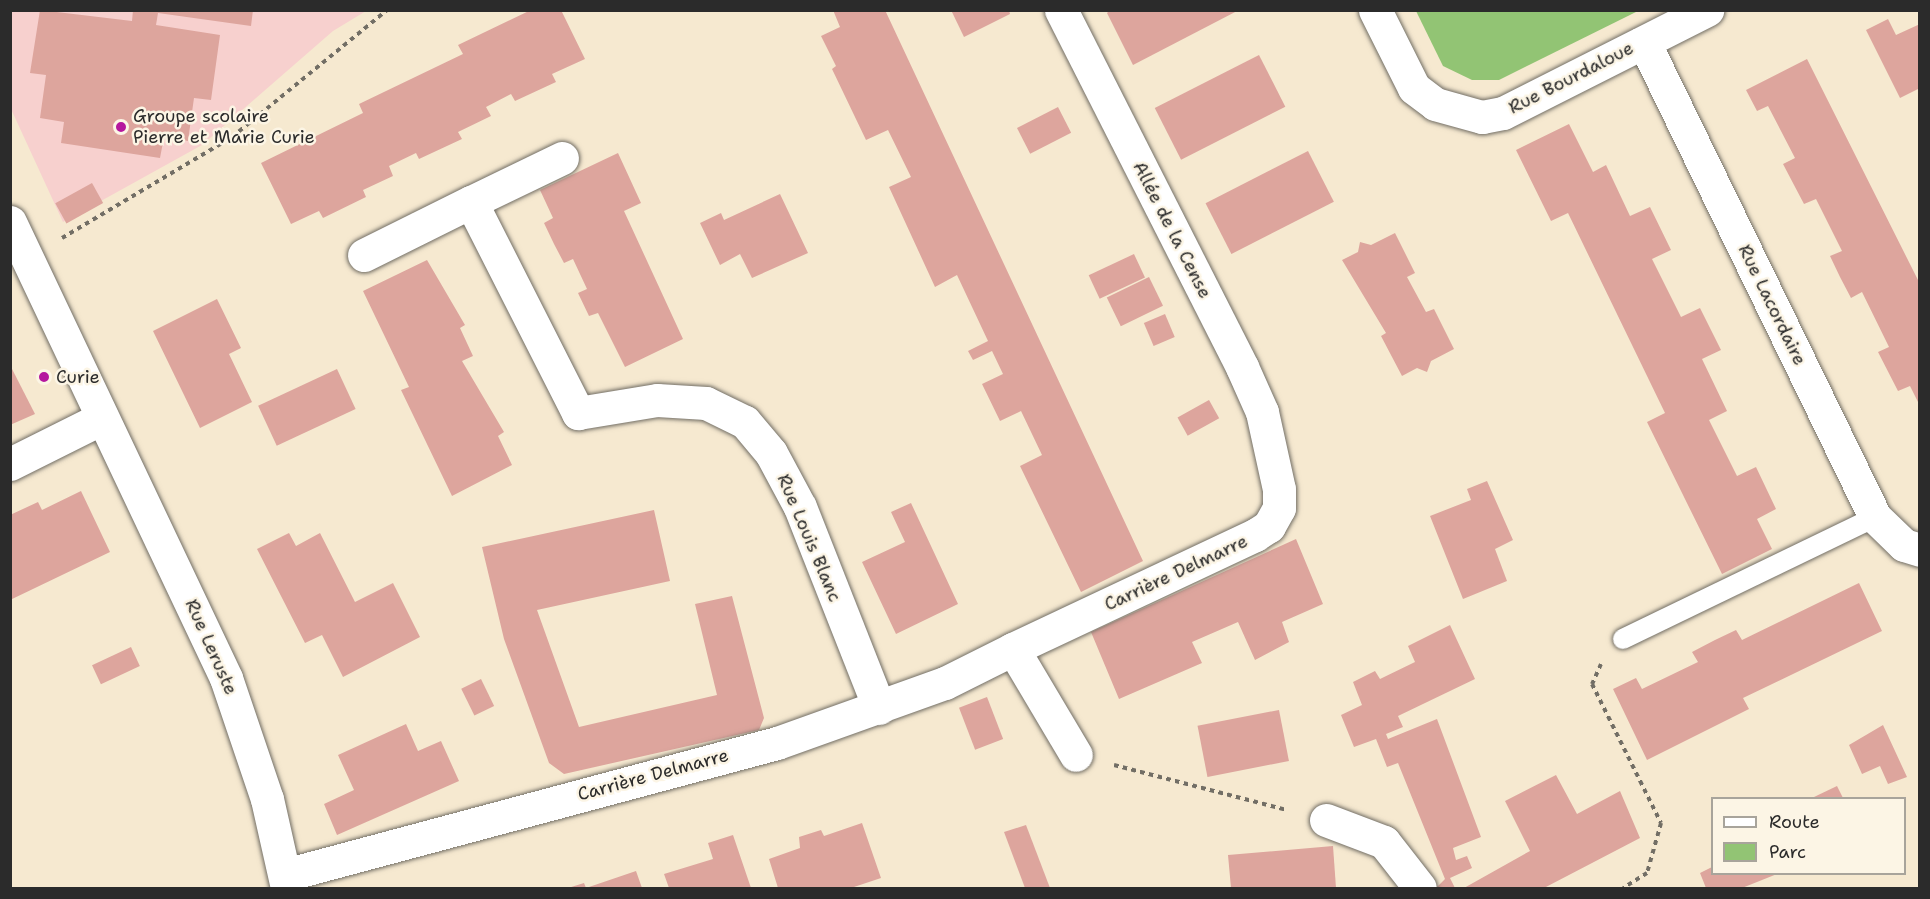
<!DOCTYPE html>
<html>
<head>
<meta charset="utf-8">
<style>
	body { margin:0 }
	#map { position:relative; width:1930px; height:899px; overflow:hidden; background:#f6e9d0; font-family:"Shantell Sans",sans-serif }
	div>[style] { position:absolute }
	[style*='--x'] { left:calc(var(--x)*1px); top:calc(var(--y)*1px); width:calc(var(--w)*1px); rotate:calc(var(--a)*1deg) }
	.built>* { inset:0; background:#f7d0ce }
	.green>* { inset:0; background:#92c474 }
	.building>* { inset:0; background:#dda59d; transform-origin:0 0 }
	.path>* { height:4px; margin-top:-2px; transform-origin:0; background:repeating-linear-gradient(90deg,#726e65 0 4.5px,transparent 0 9px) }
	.roads { filter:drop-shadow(0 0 2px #726e65) drop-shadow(0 0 2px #726e65) }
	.service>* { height:20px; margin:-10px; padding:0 10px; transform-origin:10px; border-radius:10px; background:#fff }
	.minor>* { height:33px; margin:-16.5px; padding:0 16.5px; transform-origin:16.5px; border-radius:16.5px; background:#fff }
	.tertiary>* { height:33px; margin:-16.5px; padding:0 16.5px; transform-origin:16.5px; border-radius:16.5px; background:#fff }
	.dots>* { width:16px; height:16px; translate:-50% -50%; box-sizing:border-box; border:3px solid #fcf5e5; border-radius:50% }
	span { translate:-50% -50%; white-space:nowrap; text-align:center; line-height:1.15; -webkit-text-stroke:5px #fcf5e5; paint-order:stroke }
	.street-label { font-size:18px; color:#2b2b2b }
	.poi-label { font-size:18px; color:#2b2b2b }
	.left { translate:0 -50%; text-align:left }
	.frame { position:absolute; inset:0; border:12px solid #2b2b2b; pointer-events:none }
	.legend { position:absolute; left:1711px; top:797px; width:195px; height:78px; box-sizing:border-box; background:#fcf5e5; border:2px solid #a8a49b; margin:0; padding:8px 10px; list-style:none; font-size:18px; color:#2b2b2b }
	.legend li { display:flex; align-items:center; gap:12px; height:30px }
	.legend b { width:30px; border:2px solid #a8a49b }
</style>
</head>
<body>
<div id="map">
	<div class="built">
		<i style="clip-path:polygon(10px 11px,366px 11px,333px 31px,202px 145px,63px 222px,11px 109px)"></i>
	</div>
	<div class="green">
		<i style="clip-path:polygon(1416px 11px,1638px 11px,1499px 80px,1472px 80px,1443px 66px)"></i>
	</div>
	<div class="building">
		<i style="clip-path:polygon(40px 10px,132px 21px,133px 10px,253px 10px,251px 26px,158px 13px,156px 25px,220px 35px,211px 100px,194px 98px,188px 141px,164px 137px,160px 158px,61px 143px,64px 122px,40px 118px,46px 75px,30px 73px)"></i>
		<i style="clip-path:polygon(531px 10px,561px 10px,585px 59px,552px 74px,556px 82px,515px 101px,511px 94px,486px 107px,491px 116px,458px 132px,462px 139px,419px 159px,416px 153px,389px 166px,393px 176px,363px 190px,366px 197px,323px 218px,319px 211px,291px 224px,261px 163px,363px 113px,359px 104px,463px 54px,458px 45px)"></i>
		<i style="clip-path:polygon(833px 10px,885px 10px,1143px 561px,1081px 592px,1020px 466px,1042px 455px,1021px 411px,1000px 421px,982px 384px,1003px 374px,992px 351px,973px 360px,968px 351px,988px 341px,957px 275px,935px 287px,889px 187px,911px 177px,888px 130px,866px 140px,832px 69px,836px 66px,821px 36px,840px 27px)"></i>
		<i style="clip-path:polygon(951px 10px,1009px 10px,1010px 14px,964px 37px)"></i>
		<i style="clip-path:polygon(1110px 10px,1239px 10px,1133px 65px,1107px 13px)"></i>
		<i style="clip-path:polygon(1888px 19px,1896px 35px,1920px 24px,1920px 88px,1900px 98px,1866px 30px)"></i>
		<i style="left:1259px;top:55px;width:58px;height:117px;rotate:63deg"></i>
		<i style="clip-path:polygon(1807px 59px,1920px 284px,1920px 406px,1910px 386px,1898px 391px,1878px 352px,1889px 347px,1862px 292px,1851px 298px,1840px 277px,1830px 256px,1842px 251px,1816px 199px,1804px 204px,1794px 185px,1783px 164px,1795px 158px,1768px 106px,1757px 111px,1746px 90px)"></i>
		<i style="left:1058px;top:107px;width:29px;height:46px;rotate:63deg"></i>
		<i style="clip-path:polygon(1569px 124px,1593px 172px,1606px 165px,1630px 216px,1650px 207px,1671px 250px,1652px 259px,1681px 317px,1700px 308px,1721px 350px,1702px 359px,1727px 411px,1709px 420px,1737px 476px,1756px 467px,1776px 509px,1757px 519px,1772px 549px,1722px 574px,1647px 422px,1665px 413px,1568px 213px,1551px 221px,1516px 150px)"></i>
		<i style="left:1308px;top:151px;width:57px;height:115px;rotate:63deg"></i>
		<i style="clip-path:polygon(618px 153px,641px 203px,624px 211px,683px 339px,625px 367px,598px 313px,589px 316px,578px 293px,587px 289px,573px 259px,564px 263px,554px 244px,544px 223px,553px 218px,540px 190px)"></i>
		<i style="left:92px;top:183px;width:23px;height:42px;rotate:61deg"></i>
		<i style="clip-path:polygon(780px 194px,808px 253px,752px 278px,740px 254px,720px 265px,700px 223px,721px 213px,724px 220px)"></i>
		<i style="clip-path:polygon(1395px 233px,1415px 273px,1407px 277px,1426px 312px,1434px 309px,1454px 349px,1431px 361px,1427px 372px,1417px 368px,1402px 376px,1381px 336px,1386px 333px,1342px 260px,1358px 252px,1360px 242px,1371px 245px)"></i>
		<i style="left:1134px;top:254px;width:26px;height:50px;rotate:65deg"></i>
		<i style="clip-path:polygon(427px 260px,465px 325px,460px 328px,473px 356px,462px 361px,504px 432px,498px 436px,512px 465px,452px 496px,401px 390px,409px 387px,363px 291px)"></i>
		<i style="left:1149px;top:277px;width:32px;height:47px;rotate:64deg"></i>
		<i style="clip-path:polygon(217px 299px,241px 348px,229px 354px,252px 402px,200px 428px,153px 331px)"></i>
		<i style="left:1165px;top:314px;width:25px;height:23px;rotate:67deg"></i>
		<i style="clip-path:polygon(10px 365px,35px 414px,10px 425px)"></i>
		<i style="left:337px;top:369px;width:44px;height:87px;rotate:65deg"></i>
		<i style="left:1209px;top:400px;width:21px;height:36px;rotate:61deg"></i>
		<i style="clip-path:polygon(1487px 481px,1513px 540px,1495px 549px,1507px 581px,1463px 599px,1430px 516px,1471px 500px,1467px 489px)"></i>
		<i style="clip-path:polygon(81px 491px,110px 552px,10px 600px,10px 515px,38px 502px,42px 510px)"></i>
		<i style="clip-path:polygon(911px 503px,958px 604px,896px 634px,862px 562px,905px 542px,891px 512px)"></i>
		<i style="clip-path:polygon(654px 510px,670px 581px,537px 610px,579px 727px,717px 695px,695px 604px,732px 596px,764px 718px,759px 730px,564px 774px,549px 763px,504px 639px,482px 547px)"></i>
		<i style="clip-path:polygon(289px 533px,296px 546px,320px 533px,355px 602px,393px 583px,420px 637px,343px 677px,322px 635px,305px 643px,257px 549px)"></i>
		<i style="clip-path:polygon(1296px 539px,1323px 604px,1282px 622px,1289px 642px,1255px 660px,1238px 622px,1192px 642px,1202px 663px,1119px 699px,1091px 632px)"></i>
		<i style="clip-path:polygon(1859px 583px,1882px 631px,1743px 698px,1749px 709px,1647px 760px,1613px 689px,1636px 678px,1642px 689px,1698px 662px,1692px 652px,1715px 640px,1736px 630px,1742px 640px)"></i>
		<i style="clip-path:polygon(1450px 625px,1475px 679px,1398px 716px,1403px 727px,1386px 734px,1388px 739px,1437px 719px,1481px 837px,1453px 848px,1456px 860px,1467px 856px,1472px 868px,1450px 878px,1455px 888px,1436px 888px,1445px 879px,1398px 763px,1387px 767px,1376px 739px,1354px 747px,1341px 715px,1362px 705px,1353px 682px,1375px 671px,1380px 679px,1415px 662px,1408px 646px)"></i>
		<i style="left:131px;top:647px;width:21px;height:43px;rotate:65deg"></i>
		<i style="left:481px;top:679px;width:30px;height:22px;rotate:64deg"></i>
		<i style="left:987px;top:697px;width:45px;height:30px;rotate:69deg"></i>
		<i style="left:1279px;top:710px;width:52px;height:83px;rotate:79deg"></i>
		<i style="clip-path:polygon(406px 724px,418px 751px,441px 741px,459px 781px,337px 835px,324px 804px,354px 790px,338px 755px)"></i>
		<i style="clip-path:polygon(1883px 725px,1907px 777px,1888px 784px,1880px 766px,1862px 774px,1849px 745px)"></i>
		<i style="clip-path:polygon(1556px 775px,1577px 814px,1620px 791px,1640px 838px,1544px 888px,1464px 888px,1530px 851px,1505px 801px)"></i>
		<i style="clip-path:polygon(1837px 786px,1843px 798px,1815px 798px,1814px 797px)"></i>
		<i style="clip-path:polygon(862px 823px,881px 878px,851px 888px,778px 888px,769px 859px,800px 848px,799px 837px,821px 830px,824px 836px)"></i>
		<i style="clip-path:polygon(1026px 825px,1050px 888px,1025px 888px,1004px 832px)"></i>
		<i style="clip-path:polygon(733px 835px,751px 888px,669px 888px,664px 874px,713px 859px,708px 843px)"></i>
		<i style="clip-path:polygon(1333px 846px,1336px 888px,1231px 888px,1228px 855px)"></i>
		<i style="clip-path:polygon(1712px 867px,1712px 874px,1777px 874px,1742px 888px,1706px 888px,1700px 873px)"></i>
		<i style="clip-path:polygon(636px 871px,642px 888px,568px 888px,584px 883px,586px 888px)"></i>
	</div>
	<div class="path">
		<i style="--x:62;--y:238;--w:198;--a:-30.7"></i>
		<i style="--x:232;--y:137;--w:200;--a:-39.3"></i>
		<i style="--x:1601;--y:664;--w:22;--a:114"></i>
		<i style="--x:1592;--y:684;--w:155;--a:63.6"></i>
		<i style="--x:1661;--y:823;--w:52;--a:105.6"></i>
		<i style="--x:1647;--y:873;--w:28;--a:148"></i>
		<i style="--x:1114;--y:765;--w:179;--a:14.6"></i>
	</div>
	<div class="roads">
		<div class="service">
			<i style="--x:1623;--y:639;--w:280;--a:-25.8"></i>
		</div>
		<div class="minor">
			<i style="--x:1061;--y:10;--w:400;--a:63.1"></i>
			<i style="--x:1242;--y:367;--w:49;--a:66"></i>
			<i style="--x:1262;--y:412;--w:79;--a:77.6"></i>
			<i style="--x:1279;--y:489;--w:19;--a:90"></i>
			<i style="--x:1279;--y:508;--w:21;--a:119"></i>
			<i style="--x:1269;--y:526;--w:17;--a:147"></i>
			<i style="--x:1255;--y:535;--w:268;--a:154.8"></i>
			<i style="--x:1013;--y:649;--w:123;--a:59.3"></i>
			<i style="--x:1375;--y:10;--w:87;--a:63.4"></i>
			<i style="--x:1414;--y:88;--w:26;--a:37"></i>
			<i style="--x:1435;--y:104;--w:49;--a:15.5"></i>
			<i style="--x:1482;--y:117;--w:21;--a:-11"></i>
			<i style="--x:1503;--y:113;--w:229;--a:-26.8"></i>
			<i style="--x:1644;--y:42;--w:528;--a:64.07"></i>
			<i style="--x:1875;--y:517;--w:40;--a:44"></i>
			<i style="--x:1904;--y:545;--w:17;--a:17"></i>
			<i style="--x:471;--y:202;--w:101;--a:-25.8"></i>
			<i style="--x:364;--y:255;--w:119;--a:-26.4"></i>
			<i style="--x:471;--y:202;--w:237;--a:63.1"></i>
			<i style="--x:578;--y:413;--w:80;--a:-9.3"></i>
			<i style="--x:657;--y:400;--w:49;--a:3.5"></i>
			<i style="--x:706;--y:403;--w:43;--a:26"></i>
			<i style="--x:745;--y:422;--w:40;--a:50"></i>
			<i style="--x:771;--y:453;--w:61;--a:61.8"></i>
			<i style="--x:800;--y:507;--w:216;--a:68.5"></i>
			<i style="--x:10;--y:464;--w:103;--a:-26.6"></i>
			<i style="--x:1326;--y:820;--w:62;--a:20.8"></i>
			<i style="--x:1384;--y:842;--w:58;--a:52"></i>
			<i style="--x:285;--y:875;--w:509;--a:-15.02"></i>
			<i style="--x:777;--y:743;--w:178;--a:-19.7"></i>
			<i style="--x:945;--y:683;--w:76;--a:-26.6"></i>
		</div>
		<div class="tertiary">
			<i style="--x:10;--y:222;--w:505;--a:64.65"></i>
			<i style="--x:226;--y:678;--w:128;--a:71.3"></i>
			<i style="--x:267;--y:799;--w:91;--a:77.3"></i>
		</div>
	</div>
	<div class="dots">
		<i style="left:121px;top:127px;background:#b5179e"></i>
		<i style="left:44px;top:377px;background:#b5179e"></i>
	</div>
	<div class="street-label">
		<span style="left:1571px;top:78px;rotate:-27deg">Rue Bourdaloue</span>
		<span style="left:1172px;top:230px;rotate:63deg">Allée de la Cense</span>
		<span style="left:1772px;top:305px;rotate:64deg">Rue Lacordaire</span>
		<span style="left:809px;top:538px;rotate:67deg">Rue Louis Blanc</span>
		<span style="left:1176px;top:573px;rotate:-25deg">Carrière Delmarre</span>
		<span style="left:211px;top:647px;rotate:66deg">Rue Leruste</span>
		<span style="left:653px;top:775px;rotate:-15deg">Carrière Delmarre</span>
	</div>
	<div class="poi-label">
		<span class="left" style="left:133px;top:127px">Groupe scolaire<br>Pierre et Marie Curie</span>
		<span class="left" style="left:56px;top:377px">Curie</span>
	</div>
	<div class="frame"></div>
	<ul class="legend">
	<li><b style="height:8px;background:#fff"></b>Route</li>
	<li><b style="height:16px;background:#92c474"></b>Parc</li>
	</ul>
</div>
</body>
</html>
